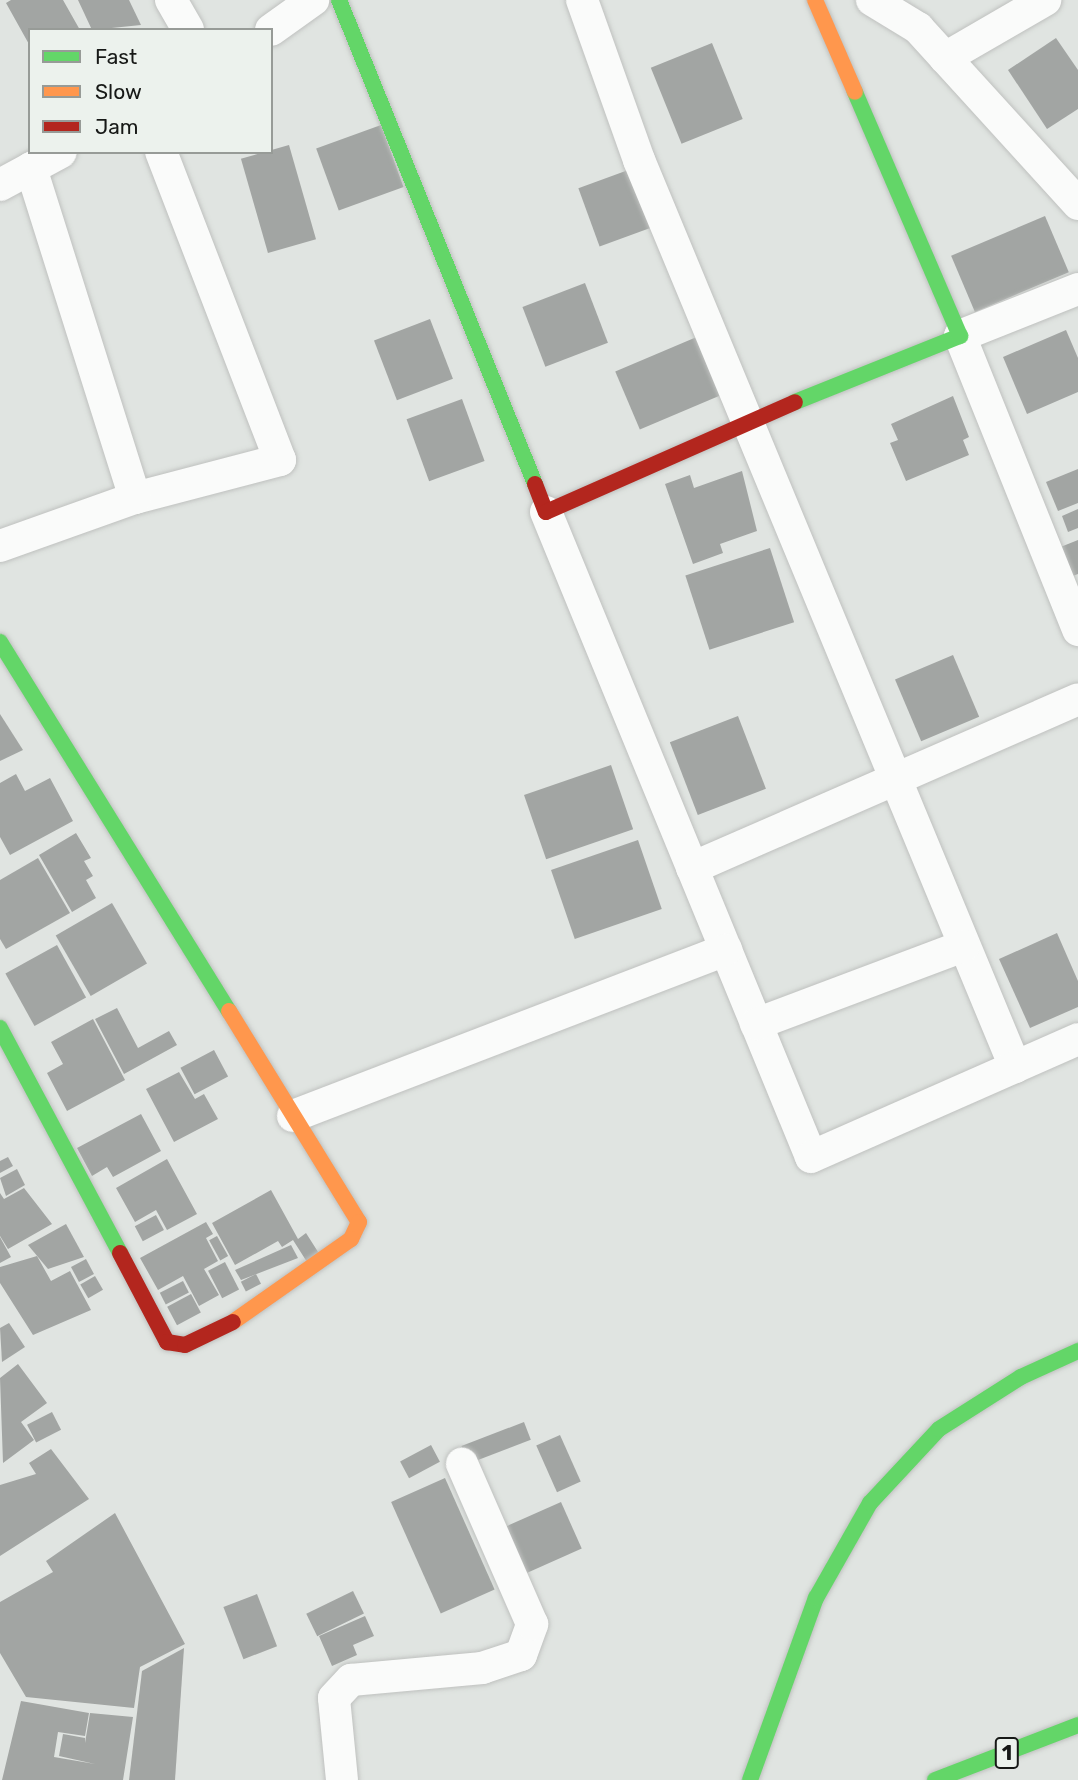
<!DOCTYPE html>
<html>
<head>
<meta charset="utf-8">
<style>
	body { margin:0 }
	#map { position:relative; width:1078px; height:1780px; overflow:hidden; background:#e0e4e1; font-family:Rubik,sans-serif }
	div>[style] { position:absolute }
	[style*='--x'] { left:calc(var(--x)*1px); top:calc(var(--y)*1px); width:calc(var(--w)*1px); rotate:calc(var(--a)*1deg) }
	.building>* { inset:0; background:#a2a5a3; transform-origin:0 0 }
	.roads { filter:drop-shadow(0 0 2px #bfc1bf) drop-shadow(0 0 2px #bfc1bf) }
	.street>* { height:32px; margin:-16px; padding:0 16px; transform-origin:16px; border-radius:16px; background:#fafbfa }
	.fast>* { height:16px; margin:-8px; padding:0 8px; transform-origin:8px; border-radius:8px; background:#63d668 }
	.slow>* { height:16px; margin:-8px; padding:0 8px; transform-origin:8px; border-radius:8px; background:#ff974d }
	.jam>* { height:16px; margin:-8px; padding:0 8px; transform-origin:8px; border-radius:8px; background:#b3261e }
	span { translate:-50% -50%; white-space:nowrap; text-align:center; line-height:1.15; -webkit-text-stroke:5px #ecf2ed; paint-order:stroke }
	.shield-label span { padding:2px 5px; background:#ecf2ed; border:2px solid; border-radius:5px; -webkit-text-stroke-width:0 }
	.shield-label { font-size:21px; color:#171917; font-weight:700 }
	.legend { position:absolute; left:28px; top:28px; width:245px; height:126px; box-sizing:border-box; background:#ecf2ed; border:2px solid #979b97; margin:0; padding:9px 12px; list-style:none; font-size:21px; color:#171917 }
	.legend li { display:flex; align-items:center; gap:14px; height:35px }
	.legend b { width:35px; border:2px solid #979b97 }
</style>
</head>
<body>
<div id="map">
	<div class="building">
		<i style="clip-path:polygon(11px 0,63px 0,80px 30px,30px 30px,30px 46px,6px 3px)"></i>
		<i style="clip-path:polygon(78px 0,129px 0,141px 25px,92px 30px)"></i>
		<i style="clip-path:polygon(1056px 38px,1078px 70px,1078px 109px,1047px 129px,1008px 70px)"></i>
		<i style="left:712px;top:43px;width:82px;height:66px;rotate:68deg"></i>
		<i style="left:381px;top:125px;width:66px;height:69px;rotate:70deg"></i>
		<i style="left:289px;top:145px;width:98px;height:50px;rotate:74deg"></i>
		<i style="left:631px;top:169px;width:62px;height:56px;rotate:70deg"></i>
		<i style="left:1045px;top:216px;width:61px;height:102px;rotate:67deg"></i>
		<i style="left:585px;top:283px;width:64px;height:67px;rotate:69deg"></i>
		<i style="left:430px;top:319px;width:64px;height:60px;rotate:69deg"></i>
		<i style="clip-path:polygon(1066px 330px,1078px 358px,1078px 392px,1027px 414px,1003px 357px)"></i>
		<i style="left:699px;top:336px;width:63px;height:91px;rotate:67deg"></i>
		<i style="clip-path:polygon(953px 396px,969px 437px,963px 440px,969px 455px,906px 481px,890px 443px,898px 440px,891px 424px)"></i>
		<i style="left:462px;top:399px;width:66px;height:59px;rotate:70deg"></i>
		<i style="clip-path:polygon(1078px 469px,1078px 503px,1058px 511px,1046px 482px)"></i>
		<i style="clip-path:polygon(742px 471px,757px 531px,720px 544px,723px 553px,693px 564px,665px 484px,690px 475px,694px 488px)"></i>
		<i style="clip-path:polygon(1078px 509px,1078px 528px,1068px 532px,1062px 516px)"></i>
		<i style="clip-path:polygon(1078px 540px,1078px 574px,1070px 577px,1058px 548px)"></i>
		<i style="left:770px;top:548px;width:78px;height:89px;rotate:72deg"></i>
		<i style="left:953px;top:655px;width:67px;height:63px;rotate:67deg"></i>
		<i style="clip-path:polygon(0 714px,23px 750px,0 761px)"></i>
		<i style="left:738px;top:716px;width:78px;height:73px;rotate:69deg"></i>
		<i style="left:611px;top:765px;width:68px;height:92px;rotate:71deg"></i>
		<i style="clip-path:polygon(16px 774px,25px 791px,50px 778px,73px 821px,10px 855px,0 837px,0 783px)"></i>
		<i style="clip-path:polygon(76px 833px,91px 858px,84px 861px,93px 876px,86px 880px,96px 898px,72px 912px,39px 855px)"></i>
		<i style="left:638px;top:840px;width:73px;height:92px;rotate:71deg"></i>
		<i style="clip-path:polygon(38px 858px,70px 913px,6px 949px,0 939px,0 880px)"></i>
		<i style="left:112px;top:903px;width:70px;height:65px;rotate:60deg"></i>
		<i style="clip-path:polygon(1057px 933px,1078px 981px,1078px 1007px,1030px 1028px,999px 959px)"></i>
		<i style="left:57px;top:945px;width:60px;height:59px;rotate:61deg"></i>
		<i style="clip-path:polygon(117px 1008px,138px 1048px,169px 1031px,177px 1045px,124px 1074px,95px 1019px)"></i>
		<i style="clip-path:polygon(93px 1019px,125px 1080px,67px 1111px,47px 1073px,63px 1064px,51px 1042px)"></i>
		<i style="left:214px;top:1050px;width:30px;height:38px;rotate:62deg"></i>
		<i style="clip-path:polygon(179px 1072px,195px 1099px,204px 1094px,218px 1119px,174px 1142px,146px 1089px)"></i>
		<i style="clip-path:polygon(141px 1114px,161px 1151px,113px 1177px,107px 1167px,92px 1176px,77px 1148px)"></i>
		<i style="clip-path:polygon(8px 1157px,13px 1166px,0 1173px,0 1161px)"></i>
		<i style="clip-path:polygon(167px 1159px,197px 1214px,167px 1230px,156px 1210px,135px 1222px,116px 1188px)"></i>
		<i style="clip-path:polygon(17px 1169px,25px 1185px,6px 1196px,0 1178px)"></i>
		<i style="clip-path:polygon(24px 1188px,52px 1224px,8px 1249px,0 1236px,0 1193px,4px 1199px)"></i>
		<i style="clip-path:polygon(271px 1190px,298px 1239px,306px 1233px,320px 1255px,307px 1262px,293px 1240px,282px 1247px,278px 1241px,235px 1265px,212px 1223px)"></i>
		<i style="left:156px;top:1215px;width:17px;height:24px;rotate:62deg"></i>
		<i style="clip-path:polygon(206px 1222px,213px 1234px,206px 1238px,218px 1261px,204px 1269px,219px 1295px,199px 1306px,183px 1276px,158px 1290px,140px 1258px)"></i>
		<i style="clip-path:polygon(66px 1224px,84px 1257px,48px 1269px,28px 1245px)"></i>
		<i style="left:217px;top:1236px;width:23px;height:9px;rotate:61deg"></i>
		<i style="clip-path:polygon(0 1237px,11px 1257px,0 1263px)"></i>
		<i style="clip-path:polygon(291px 1245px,298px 1258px,241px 1280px,235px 1270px)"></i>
		<i style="clip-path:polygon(37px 1256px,51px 1281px,70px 1271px,91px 1310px,33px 1335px,0 1283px,0 1267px)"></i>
		<i style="left:86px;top:1259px;width:17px;height:17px;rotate:62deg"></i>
		<i style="left:225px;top:1262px;width:31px;height:19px;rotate:63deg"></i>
		<i style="left:256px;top:1274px;width:11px;height:17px;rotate:63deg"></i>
		<i style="left:95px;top:1276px;width:16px;height:17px;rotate:60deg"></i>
		<i style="left:183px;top:1281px;width:13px;height:26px;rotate:63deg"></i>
		<i style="left:191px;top:1294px;width:21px;height:27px;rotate:62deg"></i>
		<i style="clip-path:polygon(9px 1323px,25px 1347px,2px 1362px,0 1328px)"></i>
		<i style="clip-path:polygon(18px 1364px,47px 1403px,21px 1422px,34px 1440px,3px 1463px,0 1378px)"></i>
		<i style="left:52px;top:1412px;width:20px;height:28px;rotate:63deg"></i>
		<i style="left:524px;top:1422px;width:19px;height:67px;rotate:69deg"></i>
		<i style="left:560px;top:1435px;width:51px;height:26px;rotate:66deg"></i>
		<i style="left:431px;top:1445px;width:19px;height:35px;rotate:62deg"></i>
		<i style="clip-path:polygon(51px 1449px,89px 1499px,0 1556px,0 1485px,36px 1474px,29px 1463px)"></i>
		<i style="left:445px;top:1478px;width:122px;height:59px;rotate:66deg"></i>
		<i style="left:561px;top:1502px;width:51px;height:70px;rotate:66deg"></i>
		<i style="clip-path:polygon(115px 1513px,185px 1644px,140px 1667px,134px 1708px,26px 1697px,0 1653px,0 1602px,53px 1572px,46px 1561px)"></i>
		<i style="left:353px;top:1591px;width:25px;height:52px;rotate:64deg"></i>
		<i style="left:257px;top:1594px;width:56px;height:36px;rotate:69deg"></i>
		<i style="clip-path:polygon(365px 1616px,374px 1636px,353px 1645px,357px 1655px,332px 1666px,319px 1636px)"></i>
		<i style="clip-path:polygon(184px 1648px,175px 1780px,129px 1780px,142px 1671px)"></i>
		<i style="clip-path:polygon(21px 1701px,89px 1713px,85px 1736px,58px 1732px,54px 1757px,95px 1764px,59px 1756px,63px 1734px,85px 1738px,85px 1743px,90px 1713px,133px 1717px,123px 1780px,2px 1780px)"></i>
	</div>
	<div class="roads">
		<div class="street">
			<i style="--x:171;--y:0;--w:34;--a:60"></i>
			<i style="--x:582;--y:0;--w:170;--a:70.4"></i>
			<i style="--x:639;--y:160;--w:982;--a:67.48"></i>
			<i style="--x:872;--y:0;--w:54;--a:31.3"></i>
			<i style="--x:918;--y:28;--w:238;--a:47.7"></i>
			<i style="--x:271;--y:30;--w:52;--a:-35.5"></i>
			<i style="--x:945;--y:58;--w:116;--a:-30.1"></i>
			<i style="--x:0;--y:185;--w:69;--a:-28.4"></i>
			<i style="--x:1078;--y:289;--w:127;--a:158.3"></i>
			<i style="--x:960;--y:336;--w:317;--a:68.1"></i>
			<i style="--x:135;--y:498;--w:150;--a:-14.7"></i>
			<i style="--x:280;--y:460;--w:330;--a:-111.1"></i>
			<i style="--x:546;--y:512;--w:697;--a:67.66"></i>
			<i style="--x:811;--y:1157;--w:292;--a:-23.8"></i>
			<i style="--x:0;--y:546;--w:143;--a:-19.6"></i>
			<i style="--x:135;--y:498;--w:346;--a:-107.5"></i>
			<i style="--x:692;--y:868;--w:421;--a:-23.6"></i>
			<i style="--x:756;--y:1024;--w:222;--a:-20.6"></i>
			<i style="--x:293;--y:1116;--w:464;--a:-21"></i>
			<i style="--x:342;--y:1780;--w:82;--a:-95.6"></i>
			<i style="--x:334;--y:1698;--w:25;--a:-47"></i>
			<i style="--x:351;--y:1680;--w:132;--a:-5.2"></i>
			<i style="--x:482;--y:1668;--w:41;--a:-18.4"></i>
			<i style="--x:521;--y:1655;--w:33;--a:-70"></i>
			<i style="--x:532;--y:1624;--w:175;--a:-113.6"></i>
		</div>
		<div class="fast">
			<i style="--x:339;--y:0;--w:522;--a:67.95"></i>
			<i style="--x:795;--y:402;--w:178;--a:-21.8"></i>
			<i style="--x:960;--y:336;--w:266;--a:-113.3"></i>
			<i style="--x:0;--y:642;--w:434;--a:58.2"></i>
			<i style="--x:0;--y:1028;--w:255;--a:61.9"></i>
			<i style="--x:750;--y:1780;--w:194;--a:-70.1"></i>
			<i style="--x:816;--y:1598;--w:109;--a:-60.4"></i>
			<i style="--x:870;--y:1503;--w:101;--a:-47"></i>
			<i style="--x:939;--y:1429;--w:97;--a:-32.4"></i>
			<i style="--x:1021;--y:1377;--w:63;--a:-24.5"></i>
			<i style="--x:935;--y:1780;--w:153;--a:-21"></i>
		</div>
		<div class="slow">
			<i style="--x:815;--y:0;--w:100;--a:66.5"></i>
			<i style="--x:229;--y:1011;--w:248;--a:58.4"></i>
			<i style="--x:359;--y:1222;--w:19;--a:115"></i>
			<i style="--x:351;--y:1239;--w:144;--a:144.9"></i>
		</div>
		<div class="jam">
			<i style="--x:535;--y:484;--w:30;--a:69"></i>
			<i style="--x:546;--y:512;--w:272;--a:-23.8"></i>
			<i style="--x:120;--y:1253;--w:101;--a:62.2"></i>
			<i style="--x:167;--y:1342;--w:18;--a:9"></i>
			<i style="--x:185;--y:1345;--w:53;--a:-25.6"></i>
		</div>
	</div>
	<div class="shield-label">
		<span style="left:1007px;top:1753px">1</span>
	</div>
	<ul class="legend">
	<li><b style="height:9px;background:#63d668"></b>Fast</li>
	<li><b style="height:9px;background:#ff974d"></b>Slow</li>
	<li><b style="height:9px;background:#b3261e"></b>Jam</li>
	</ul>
</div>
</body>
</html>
